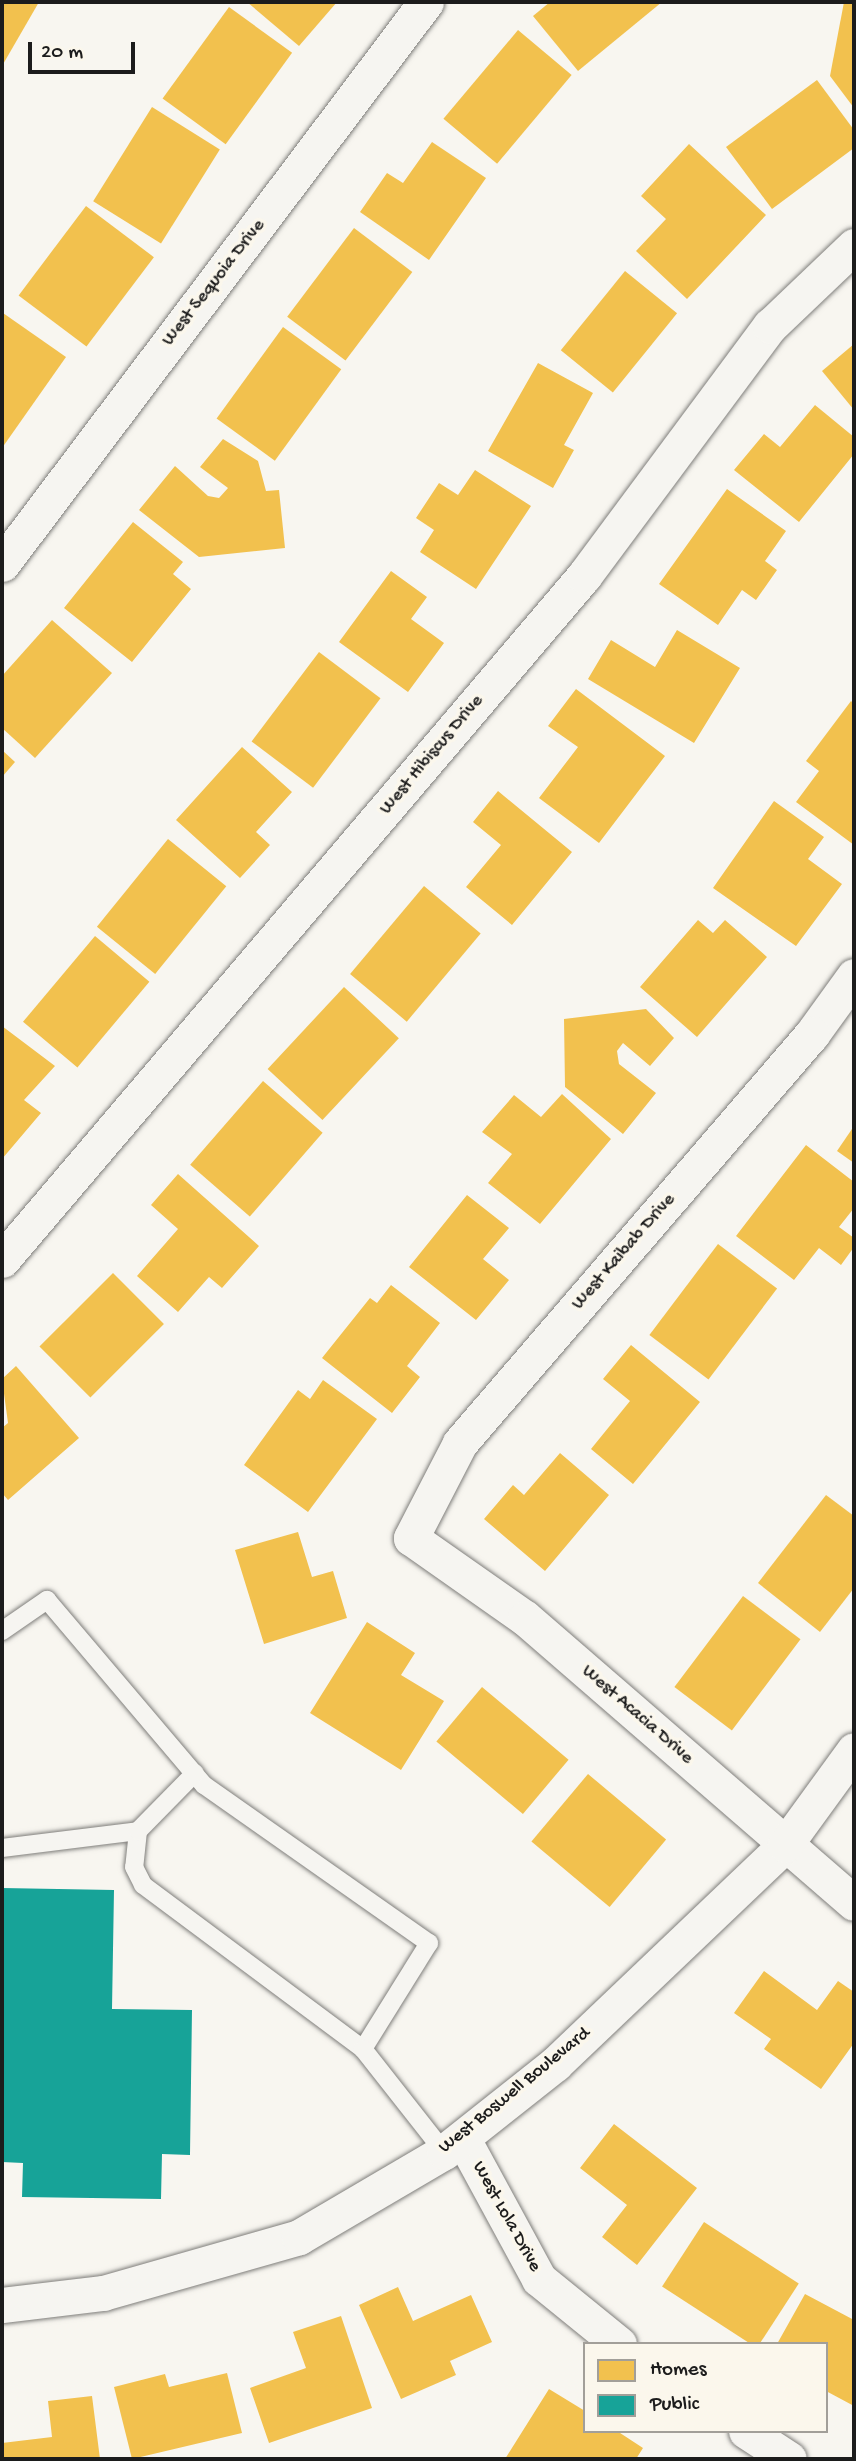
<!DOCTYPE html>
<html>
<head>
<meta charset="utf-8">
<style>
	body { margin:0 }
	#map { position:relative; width:856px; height:2461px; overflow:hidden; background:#f8f6f0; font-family:"Gochi Hand",sans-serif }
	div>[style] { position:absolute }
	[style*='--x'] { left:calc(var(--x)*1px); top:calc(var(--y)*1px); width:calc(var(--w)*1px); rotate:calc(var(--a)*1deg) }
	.homes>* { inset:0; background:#f2c14e; transform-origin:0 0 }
	.public>* { inset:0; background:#17a398 }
	.roads { filter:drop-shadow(0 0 2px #7f7e7b) drop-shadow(0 0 2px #7f7e7b) }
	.service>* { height:18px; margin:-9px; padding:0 9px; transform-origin:9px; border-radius:9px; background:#f6f5f1 }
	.minor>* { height:35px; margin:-17.5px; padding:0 17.5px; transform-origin:17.5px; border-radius:17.5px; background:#f6f5f1 }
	span { translate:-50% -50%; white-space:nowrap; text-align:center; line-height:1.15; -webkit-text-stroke:7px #fbf7ec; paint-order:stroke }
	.street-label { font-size:19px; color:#1c1c1c }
	.frame { position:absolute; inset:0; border:4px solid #1c1c1c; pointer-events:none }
	.legend { position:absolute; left:583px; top:2342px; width:245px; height:91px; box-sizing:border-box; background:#fbf7ec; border:2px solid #a29f99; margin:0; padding:9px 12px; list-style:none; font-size:21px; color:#1c1c1c }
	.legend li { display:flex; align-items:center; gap:14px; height:35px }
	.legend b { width:35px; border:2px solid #a29f99 }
	.scale { position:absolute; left:28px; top:42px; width:107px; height:32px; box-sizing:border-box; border:4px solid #1c1c1c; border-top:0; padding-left:9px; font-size:21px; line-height:24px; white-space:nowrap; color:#1c1c1c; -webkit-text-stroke:5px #fbf7ec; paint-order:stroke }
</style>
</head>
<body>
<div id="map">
	<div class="homes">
		<i style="clip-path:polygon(2px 2px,39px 2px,2px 66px)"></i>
		<i style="clip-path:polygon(247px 2px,337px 2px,299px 46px)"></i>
		<i style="clip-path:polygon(550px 2px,662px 2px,578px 71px,533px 16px)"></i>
		<i style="clip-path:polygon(844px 2px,854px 2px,854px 108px,830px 76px)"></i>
		<i style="left:229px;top:7px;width:78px;height:113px;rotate:36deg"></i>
		<i style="left:518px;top:30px;width:70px;height:116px;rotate:40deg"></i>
		<i style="clip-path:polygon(817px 80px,854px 130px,854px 148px,772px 209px,726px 147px)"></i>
		<i style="left:152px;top:107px;width:80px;height:111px;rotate:32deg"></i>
		<i style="clip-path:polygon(432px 142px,486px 178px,429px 260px,360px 212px,387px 173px,403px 183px)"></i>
		<i style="clip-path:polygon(689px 144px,766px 215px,687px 299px,636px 251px,666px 219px,641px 196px)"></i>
		<i style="left:86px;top:206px;width:85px;height:112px;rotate:37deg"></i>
		<i style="left:354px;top:228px;width:73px;height:111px;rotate:37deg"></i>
		<i style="left:625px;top:271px;width:67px;height:102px;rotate:39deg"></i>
		<i style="clip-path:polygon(3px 313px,66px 357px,2px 448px,2px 315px)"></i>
		<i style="left:283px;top:327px;width:72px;height:113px;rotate:36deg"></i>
		<i style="clip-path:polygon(854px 344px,854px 410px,822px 371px)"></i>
		<i style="clip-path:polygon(538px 363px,593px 393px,564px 445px,574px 450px,553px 488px,488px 451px)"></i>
		<i style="clip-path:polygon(815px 405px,854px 437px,854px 454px,799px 522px,734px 470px,764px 434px,780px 447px)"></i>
		<i style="clip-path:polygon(223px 439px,258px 461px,266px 491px,279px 490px,285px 548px,199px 557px,139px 510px,175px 466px,208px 496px,219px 498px,228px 488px,200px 467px)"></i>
		<i style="clip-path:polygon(475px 470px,531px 506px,476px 589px,420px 552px,434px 530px,416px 518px,439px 483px,458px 495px)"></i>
		<i style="clip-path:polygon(727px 489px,786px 531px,765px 561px,777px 570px,756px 600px,742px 590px,718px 625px,659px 584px)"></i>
		<i style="clip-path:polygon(133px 522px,183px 562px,173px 574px,191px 589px,132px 662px,64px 608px)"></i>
		<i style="clip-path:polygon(391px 571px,427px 597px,411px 619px,444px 643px,408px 692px,339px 642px)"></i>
		<i style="clip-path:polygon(52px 620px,112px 673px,35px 758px,2px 728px,2px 676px)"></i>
		<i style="clip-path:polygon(677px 630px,740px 668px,694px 743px,588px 679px,611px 640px,655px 667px)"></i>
		<i style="left:319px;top:652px;width:77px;height:112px;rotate:37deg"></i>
		<i style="clip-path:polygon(576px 689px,665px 756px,599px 843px,539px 798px,578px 747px,548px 726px)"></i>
		<i style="clip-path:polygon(851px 701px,854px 704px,854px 845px,796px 802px,819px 771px,806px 761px)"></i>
		<i style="clip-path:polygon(242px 747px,292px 792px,256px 832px,270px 845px,240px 878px,176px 820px)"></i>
		<i style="clip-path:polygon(2px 750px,15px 762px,2px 777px)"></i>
		<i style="clip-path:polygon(498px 791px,572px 852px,512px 925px,466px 887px,501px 845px,473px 822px)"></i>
		<i style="clip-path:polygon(774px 801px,824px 837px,808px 859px,842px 884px,796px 946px,713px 888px)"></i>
		<i style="left:168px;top:839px;width:75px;height:113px;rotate:39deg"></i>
		<i style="left:424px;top:886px;width:74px;height:115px;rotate:40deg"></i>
		<i style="clip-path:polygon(698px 920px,713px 933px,725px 920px,767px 957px,697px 1037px,640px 987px)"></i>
		<i style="left:95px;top:936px;width:71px;height:112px;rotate:40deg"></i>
		<i style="left:344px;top:987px;width:75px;height:112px;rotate:43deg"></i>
		<i style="clip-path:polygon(646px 1009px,674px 1038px,650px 1066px,623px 1043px,617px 1051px,619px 1064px,656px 1093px,623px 1134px,565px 1087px,564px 1019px)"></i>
		<i style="clip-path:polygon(2px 1026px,55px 1066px,24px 1100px,41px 1113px,2px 1159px)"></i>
		<i style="left:263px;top:1081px;width:79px;height:111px;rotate:41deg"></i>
		<i style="clip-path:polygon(562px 1094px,611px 1139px,540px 1224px,488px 1183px,512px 1154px,482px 1132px,514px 1095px,541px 1117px)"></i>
		<i style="clip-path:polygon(854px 1126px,854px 1163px,837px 1151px)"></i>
		<i style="clip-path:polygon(806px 1145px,854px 1182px,854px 1208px,839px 1227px,854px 1238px,854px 1247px,841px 1265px,819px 1248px,794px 1280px,736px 1236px)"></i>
		<i style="clip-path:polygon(178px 1174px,259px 1246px,222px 1288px,209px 1277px,178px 1312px,137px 1276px,178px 1229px,151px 1205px)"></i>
		<i style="clip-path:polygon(467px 1195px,509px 1228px,483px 1259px,509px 1280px,476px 1320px,409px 1267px)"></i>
		<i style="left:718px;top:1244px;width:74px;height:114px;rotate:37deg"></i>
		<i style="left:113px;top:1273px;width:72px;height:104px;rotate:45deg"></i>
		<i style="clip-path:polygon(391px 1285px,440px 1323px,407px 1366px,420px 1377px,392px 1413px,322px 1358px,370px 1298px,377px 1303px)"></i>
		<i style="clip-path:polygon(631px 1345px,700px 1402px,633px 1484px,591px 1449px,630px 1401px,603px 1379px)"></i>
		<i style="clip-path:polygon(16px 1366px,79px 1438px,8px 1500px,2px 1493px,2px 1428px,8px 1423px,2px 1379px)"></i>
		<i style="clip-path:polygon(323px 1380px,377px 1419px,308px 1512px,244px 1465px,298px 1390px,310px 1399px)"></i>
		<i style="clip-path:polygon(560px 1453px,609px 1495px,545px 1571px,484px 1519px,513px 1485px,524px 1495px)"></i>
		<i style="clip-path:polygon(826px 1495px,854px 1516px,854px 1588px,820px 1632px,758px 1583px)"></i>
		<i style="clip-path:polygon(298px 1532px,312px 1577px,333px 1571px,347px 1618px,264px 1644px,235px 1550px)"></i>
		<i style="left:743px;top:1596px;width:72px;height:114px;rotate:37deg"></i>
		<i style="clip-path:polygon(367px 1622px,415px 1653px,401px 1675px,444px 1701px,401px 1770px,310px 1713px)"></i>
		<i style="left:482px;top:1687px;width:113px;height:71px;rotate:40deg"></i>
		<i style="left:588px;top:1774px;width:102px;height:88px;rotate:40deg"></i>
		<i style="clip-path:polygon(764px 1971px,817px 2010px,838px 1981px,854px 1992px,854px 2043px,821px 2089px,764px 2049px,771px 2039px,734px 2013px)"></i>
		<i style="clip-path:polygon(614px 2124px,697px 2188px,637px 2265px,602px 2237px,627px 2205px,580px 2168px)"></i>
		<i style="left:704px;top:2222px;width:113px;height:77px;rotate:33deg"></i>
		<i style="clip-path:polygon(398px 2287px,413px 2321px,471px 2295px,492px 2342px,450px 2361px,456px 2375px,401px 2399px,359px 2305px)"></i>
		<i style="clip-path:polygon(805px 2294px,854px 2320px,854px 2406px,826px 2391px,826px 2344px,777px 2344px)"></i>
		<i style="clip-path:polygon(341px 2316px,372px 2408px,269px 2443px,250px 2388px,306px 2368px,293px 2332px)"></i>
		<i style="clip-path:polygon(227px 2373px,242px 2433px,132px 2459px,114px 2387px,165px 2374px,169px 2387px)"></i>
		<i style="clip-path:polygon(549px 2389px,585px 2411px,585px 2431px,617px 2431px,643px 2448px,636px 2459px,505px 2459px)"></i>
		<i style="clip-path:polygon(92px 2396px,100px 2459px,2px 2459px,2px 2443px,52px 2437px,48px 2401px)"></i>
	</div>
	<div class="public">
		<i style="clip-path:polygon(2px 1888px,114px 1890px,112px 2009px,192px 2010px,190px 2155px,162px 2154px,161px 2199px,22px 2197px,23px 2163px,2px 2162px)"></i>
	</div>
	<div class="roads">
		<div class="service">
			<i style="--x:2;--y:1631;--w:55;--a:-34.6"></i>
			<i style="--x:47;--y:1600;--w:243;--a:49.7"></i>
			<i style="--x:204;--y:1785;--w:275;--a:35.1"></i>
			<i style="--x:429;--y:1943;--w:125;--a:121.9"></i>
			<i style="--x:138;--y:1831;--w:36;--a:96"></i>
			<i style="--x:134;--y:1867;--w:20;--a:63"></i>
			<i style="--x:143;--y:1885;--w:274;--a:36.7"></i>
			<i style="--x:363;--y:2049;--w:131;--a:51.8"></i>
			<i style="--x:2;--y:1848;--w:137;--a:-7.1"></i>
			<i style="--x:138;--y:1831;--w:81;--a:-45.5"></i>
		</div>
		<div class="minor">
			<i style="--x:2;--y:564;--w:704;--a:-52.97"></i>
			<i style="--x:854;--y:976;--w:72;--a:125.9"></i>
			<i style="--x:812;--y:1034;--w:540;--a:130.72"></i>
			<i style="--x:460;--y:1443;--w:107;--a:117.3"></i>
			<i style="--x:411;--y:1538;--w:139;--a:35.1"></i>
			<i style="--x:525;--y:1618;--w:435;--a:40.9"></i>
			<i style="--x:2;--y:1260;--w:898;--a:-49.61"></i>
			<i style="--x:584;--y:576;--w:312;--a:-53.4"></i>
			<i style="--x:770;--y:326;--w:116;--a:-43.6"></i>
			<i style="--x:463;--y:2139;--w:159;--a:61.5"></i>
			<i style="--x:539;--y:2279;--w:103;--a:39.1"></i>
			<i style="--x:2;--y:2305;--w:102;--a:-6.8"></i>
			<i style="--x:103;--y:2293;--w:204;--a:-15.9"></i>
			<i style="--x:299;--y:2237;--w:168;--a:-30.4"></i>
			<i style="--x:444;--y:2152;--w:142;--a:-38.4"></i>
			<i style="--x:555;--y:2064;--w:318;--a:-43.6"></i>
			<i style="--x:785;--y:1845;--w:117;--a:-54"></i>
			<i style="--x:746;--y:2431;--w:51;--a:33.1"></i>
		</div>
	</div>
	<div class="street-label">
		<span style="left:214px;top:283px;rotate:-52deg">West Sequoia Drive</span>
		<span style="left:432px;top:755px;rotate:-50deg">West Hibiscus Drive</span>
		<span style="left:624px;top:1252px;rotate:-49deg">West Kaibab Drive</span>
		<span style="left:637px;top:1715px;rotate:41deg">West Acacia Drive</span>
		<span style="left:515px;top:2091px;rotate:-39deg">West Boswell Boulevard</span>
		<span style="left:506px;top:2217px;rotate:61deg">West Lola Drive</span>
	</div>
	<div class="frame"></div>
	<ul class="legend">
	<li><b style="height:19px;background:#f2c14e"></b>Homes</li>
	<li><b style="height:19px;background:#17a398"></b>Public</li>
	</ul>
	<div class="scale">20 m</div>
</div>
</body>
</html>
